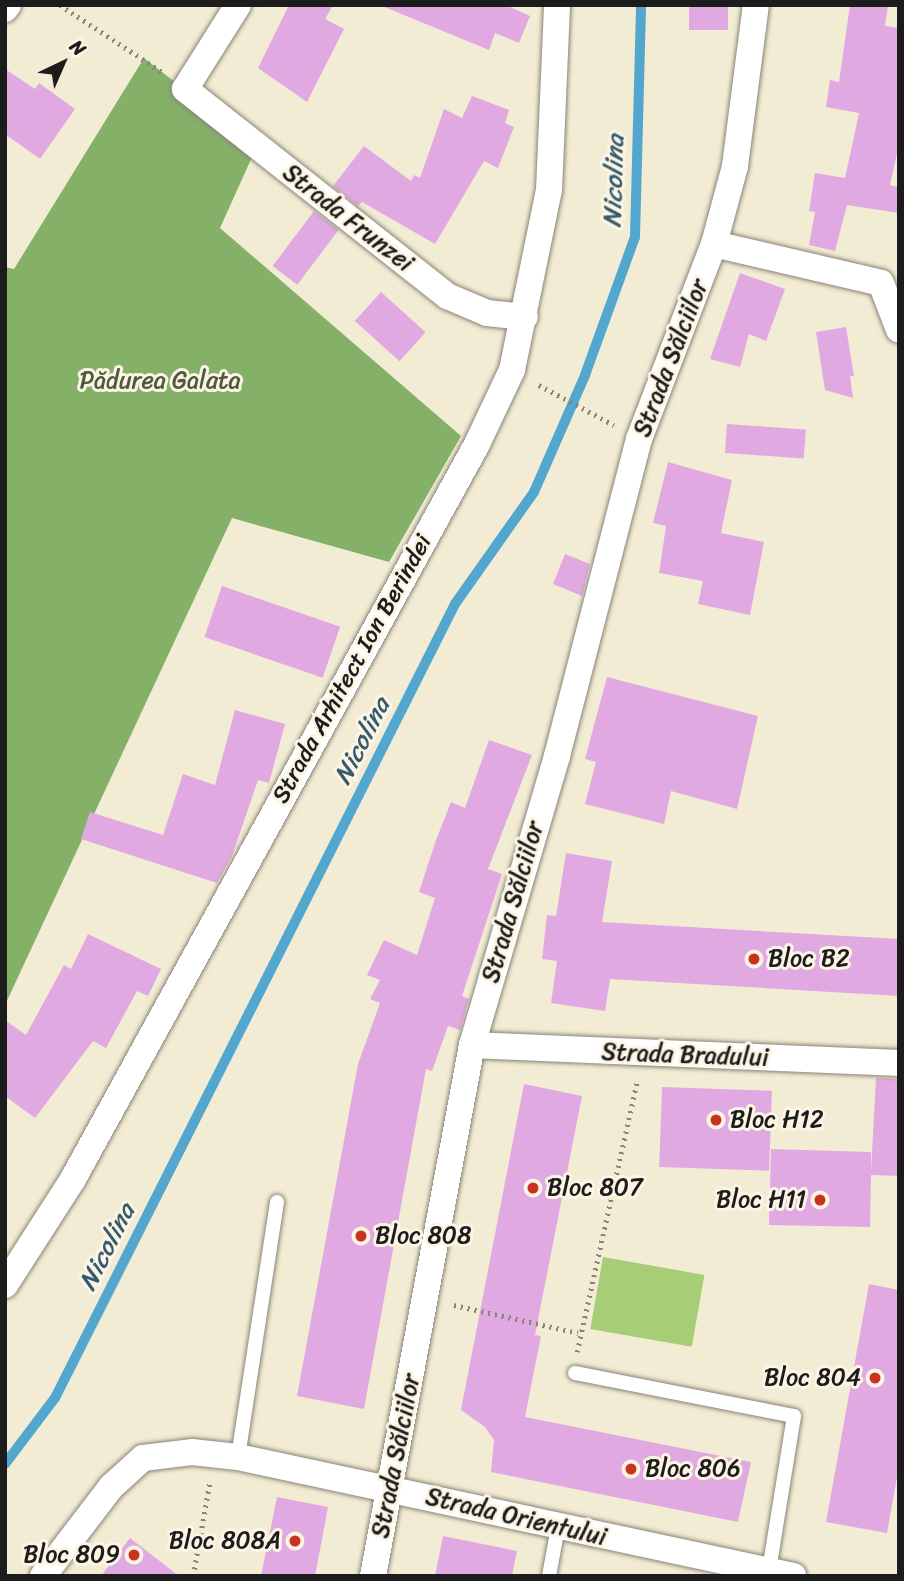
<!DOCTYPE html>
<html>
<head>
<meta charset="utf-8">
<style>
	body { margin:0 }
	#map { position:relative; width:904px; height:1581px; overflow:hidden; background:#f3ecd4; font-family:Sriracha,sans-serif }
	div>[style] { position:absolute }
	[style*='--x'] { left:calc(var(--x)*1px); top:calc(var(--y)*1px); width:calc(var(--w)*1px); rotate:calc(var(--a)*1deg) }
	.green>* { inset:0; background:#a7cd77; transform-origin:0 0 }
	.forest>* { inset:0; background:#85b068 }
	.stream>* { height:10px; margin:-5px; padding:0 5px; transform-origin:5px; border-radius:5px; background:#53a7cf }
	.building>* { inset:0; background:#e1a9e1; transform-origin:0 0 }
	.path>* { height:4.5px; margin-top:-2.25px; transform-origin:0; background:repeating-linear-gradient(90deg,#888478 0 2px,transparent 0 7px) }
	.roads { filter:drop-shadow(0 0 2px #888478) drop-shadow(0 0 2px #888478) }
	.service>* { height:14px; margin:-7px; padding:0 7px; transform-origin:7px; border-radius:7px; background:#fff }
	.minor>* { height:26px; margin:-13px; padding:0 13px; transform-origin:13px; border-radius:13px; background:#fff }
	.dots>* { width:19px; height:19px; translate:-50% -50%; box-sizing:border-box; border:4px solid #fcf5e5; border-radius:50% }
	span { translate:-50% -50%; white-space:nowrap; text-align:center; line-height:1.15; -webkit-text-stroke:6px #fcf5e5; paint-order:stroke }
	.street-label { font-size:24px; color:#1c1c1c }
	.park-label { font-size:24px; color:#4d5a3c }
	.poi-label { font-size:24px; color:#1c1c1c }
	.left { translate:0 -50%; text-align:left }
	.right { translate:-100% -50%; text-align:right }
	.water-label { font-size:26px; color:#355b6d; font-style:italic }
	.frame { position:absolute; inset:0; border:7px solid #1c1c1c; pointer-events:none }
	.north { position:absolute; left:28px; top:28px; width:70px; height:70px; -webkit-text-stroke:5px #fcf5e5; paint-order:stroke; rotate:44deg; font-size:19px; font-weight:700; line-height:28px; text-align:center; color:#1c1c1c }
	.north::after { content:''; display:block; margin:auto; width:24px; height:32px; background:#1c1c1c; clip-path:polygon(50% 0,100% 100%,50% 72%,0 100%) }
</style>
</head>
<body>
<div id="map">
	<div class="green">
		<i style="left:603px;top:1257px;width:103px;height:73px;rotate:10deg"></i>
	</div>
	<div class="forest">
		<i style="clip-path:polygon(144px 58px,257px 146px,220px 228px,461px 436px,389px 562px,232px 518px,5px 1005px,5px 267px,14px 269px)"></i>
	</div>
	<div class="stream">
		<i style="--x:5;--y:1464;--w:83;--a:-52.9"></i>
		<i style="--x:55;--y:1398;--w:889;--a:-63.26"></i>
		<i style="--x:455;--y:604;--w:137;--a:-54.8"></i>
		<i style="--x:534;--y:492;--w:128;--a:-66.4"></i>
		<i style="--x:585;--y:375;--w:147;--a:-70.1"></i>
		<i style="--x:635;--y:237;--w:232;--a:-88.5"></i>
	</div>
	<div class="building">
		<i style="clip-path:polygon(289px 5px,333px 5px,325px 19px,344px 29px,307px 102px,258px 68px)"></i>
		<i style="clip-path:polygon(506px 5px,530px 16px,519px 43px,495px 33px,489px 50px,382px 6px)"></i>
		<i style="left:689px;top:5px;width:39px;height:25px"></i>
		<i style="clip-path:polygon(850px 5px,888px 5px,885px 26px,899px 28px,899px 144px,890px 185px,899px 187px,899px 213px,847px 205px,835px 251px,809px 245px,815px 212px,809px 211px,815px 173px,845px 178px,859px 113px,826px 107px,830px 80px,839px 82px)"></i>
		<i style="clip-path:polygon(5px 69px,35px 89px,39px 83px,75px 109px,40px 159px,5px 134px)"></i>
		<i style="clip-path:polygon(472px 96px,509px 110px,505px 123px,514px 127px,498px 168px,484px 161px,435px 244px,362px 202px,358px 206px,333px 186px,364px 146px,411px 181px,414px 175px,420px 178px,444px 109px,462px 118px)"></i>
		<i style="left:314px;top:211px;width:31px;height:69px;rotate:37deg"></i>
		<i style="clip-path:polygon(740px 273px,785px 289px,766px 341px,749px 334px,740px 367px,710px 359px)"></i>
		<i style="left:381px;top:292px;width:60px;height:39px;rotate:42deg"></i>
		<i style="clip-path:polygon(846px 327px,854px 376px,850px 376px,853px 398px,825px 390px,816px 332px)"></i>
		<i style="left:727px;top:424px;width:79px;height:29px;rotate:4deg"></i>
		<i style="clip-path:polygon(668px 462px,732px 480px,721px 533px,764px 542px,750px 615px,698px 604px,703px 581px,659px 573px,666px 526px,653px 523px)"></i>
		<i style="clip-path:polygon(565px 554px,590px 564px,582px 596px,553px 584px)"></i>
		<i style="left:222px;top:586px;width:125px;height:54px;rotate:19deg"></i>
		<i style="clip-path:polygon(607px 677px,758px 716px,737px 809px,671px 791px,664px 824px,585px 804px,596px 762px,585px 759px)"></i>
		<i style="clip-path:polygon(235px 710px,285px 724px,269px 783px,258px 780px,232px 856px,217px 883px,81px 839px,90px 812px,163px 835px,183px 774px,215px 785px)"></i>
		<i style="clip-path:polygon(489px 740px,532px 755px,488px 869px,502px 874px,462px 996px,469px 999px,460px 1030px,448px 1026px,432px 1071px,426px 1069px,364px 1409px,297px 1396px,358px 1064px,380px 1003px,370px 999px,380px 980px,367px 975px,384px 940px,417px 955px,435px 898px,419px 892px,436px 840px,451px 802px,465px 808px)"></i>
		<i style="clip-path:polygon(566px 853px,612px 861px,602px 922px,899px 939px,899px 996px,610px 979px,605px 1011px,551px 1003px,557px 961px,542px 959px,547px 915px,556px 916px)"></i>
		<i style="clip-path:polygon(88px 934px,161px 969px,148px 996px,137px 991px,106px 1048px,93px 1041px,35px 1118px,5px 1096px,5px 1020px,26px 1035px,64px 965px,71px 969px)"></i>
		<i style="clip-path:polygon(876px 1078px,899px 1079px,899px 1176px,871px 1175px,870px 1227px,769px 1225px,771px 1149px,871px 1152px,871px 1171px)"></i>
		<i style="clip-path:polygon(524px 1084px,582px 1096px,535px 1335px,541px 1336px,525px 1417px,751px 1462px,738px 1522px,491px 1472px,494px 1440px,485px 1427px,461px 1410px)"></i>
		<i style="left:662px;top:1087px;width:110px;height:80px;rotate:2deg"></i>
		<i style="clip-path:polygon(869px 1284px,899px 1290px,899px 1466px,887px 1533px,826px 1522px)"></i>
		<i style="clip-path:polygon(277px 1497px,328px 1507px,315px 1576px,261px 1576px)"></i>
		<i style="clip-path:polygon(443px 1536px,517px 1551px,512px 1576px,435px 1576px)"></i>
		<i style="clip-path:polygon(130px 1538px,179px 1576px,101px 1576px)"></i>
	</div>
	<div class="path">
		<i style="--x:60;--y:5;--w:122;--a:33.3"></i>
		<i style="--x:539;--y:385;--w:85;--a:28.1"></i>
		<i style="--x:454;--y:1305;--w:127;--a:12.7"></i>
		<i style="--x:577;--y:1352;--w:278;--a:-77.5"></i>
		<i style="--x:193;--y:1576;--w:97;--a:-79.9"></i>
	</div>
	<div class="roads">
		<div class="service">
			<i style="--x:575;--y:1373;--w:223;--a:11.1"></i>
			<i style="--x:794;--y:1416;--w:157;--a:99.2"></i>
			<i style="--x:238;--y:1457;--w:258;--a:-81.3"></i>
			<i style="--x:549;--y:1576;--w:50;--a:-79.6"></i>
		</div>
		<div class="minor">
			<i style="--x:238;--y:5;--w:99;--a:122.2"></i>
			<i style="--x:185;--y:89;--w:334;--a:38.3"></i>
			<i style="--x:447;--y:296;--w:43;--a:23"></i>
			<i style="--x:487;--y:313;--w:38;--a:6"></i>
			<i style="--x:5;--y:9;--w:5;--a:-53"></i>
			<i style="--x:714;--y:244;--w:171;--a:13.1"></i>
			<i style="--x:881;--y:283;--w:50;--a:69"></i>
			<i style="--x:472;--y:1045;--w:427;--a:2.4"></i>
			<i style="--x:5;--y:1285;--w:126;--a:-57.3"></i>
			<i style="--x:73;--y:1179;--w:839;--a:-61.2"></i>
			<i style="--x:477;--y:444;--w:82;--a:-64.7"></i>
			<i style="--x:512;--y:370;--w:184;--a:-78.4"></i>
			<i style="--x:549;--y:190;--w:185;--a:-87.5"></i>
			<i style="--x:43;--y:1576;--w:112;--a:-52.6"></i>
			<i style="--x:111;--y:1487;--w:43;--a:-42.2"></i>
			<i style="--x:143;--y:1458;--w:49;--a:-7"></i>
			<i style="--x:192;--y:1452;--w:46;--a:6.2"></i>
			<i style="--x:238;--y:1457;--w:568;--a:12.1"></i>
			<i style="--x:373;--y:1576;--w:540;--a:-79.44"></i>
			<i style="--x:472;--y:1045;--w:301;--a:-73.6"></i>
			<i style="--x:557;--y:756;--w:327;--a:-75.5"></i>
			<i style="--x:639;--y:439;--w:209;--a:-69"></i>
			<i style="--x:714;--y:244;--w:81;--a:-74.9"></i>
			<i style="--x:735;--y:166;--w:162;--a:-82.6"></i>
		</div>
	</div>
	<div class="dots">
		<i style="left:754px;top:959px;background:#c8321e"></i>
		<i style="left:716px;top:1120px;background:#c8321e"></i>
		<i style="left:533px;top:1188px;background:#c8321e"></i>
		<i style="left:820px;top:1200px;background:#c8321e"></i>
		<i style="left:361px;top:1236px;background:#c8321e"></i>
		<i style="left:875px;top:1378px;background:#c8321e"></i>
		<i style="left:631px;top:1469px;background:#c8321e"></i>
		<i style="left:295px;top:1541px;background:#c8321e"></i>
		<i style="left:134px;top:1555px;background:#c8321e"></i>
	</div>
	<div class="street-label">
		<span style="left:348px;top:218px;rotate:38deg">Strada Frunzei</span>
		<span style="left:671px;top:358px;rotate:-69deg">Strada Sălciilor</span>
		<span style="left:352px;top:669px;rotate:-61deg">Strada Arhitect Ion Berindei</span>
		<span style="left:513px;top:902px;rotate:-74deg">Strada Sălciilor</span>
		<span style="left:685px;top:1055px;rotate:2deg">Strada Bradului</span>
		<span style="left:396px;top:1456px;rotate:-79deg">Strada Sălciilor</span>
		<span style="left:516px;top:1517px;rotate:13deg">Strada Orientului</span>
	</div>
	<div class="park-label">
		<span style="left:160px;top:381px">Pădurea Galata</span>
	</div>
	<div class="poi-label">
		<span class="left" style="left:768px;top:959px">Bloc B2</span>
		<span class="left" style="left:730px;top:1120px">Bloc H12</span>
		<span class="left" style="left:547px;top:1188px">Bloc 807</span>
		<span class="right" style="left:806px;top:1200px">Bloc H11</span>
		<span class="left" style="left:375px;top:1236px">Bloc 808</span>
		<span class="right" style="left:861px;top:1378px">Bloc 804</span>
		<span class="left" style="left:645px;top:1469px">Bloc 806</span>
		<span class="right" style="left:281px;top:1541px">Bloc 808A</span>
		<span class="right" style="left:120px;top:1555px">Bloc 809</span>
	</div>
	<div class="water-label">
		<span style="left:614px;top:181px;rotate:-88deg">Nicolina</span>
		<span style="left:362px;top:741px;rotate:-63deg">Nicolina</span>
		<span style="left:107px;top:1247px;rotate:-63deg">Nicolina</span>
	</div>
	<div class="frame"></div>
	<div class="north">N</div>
</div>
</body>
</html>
